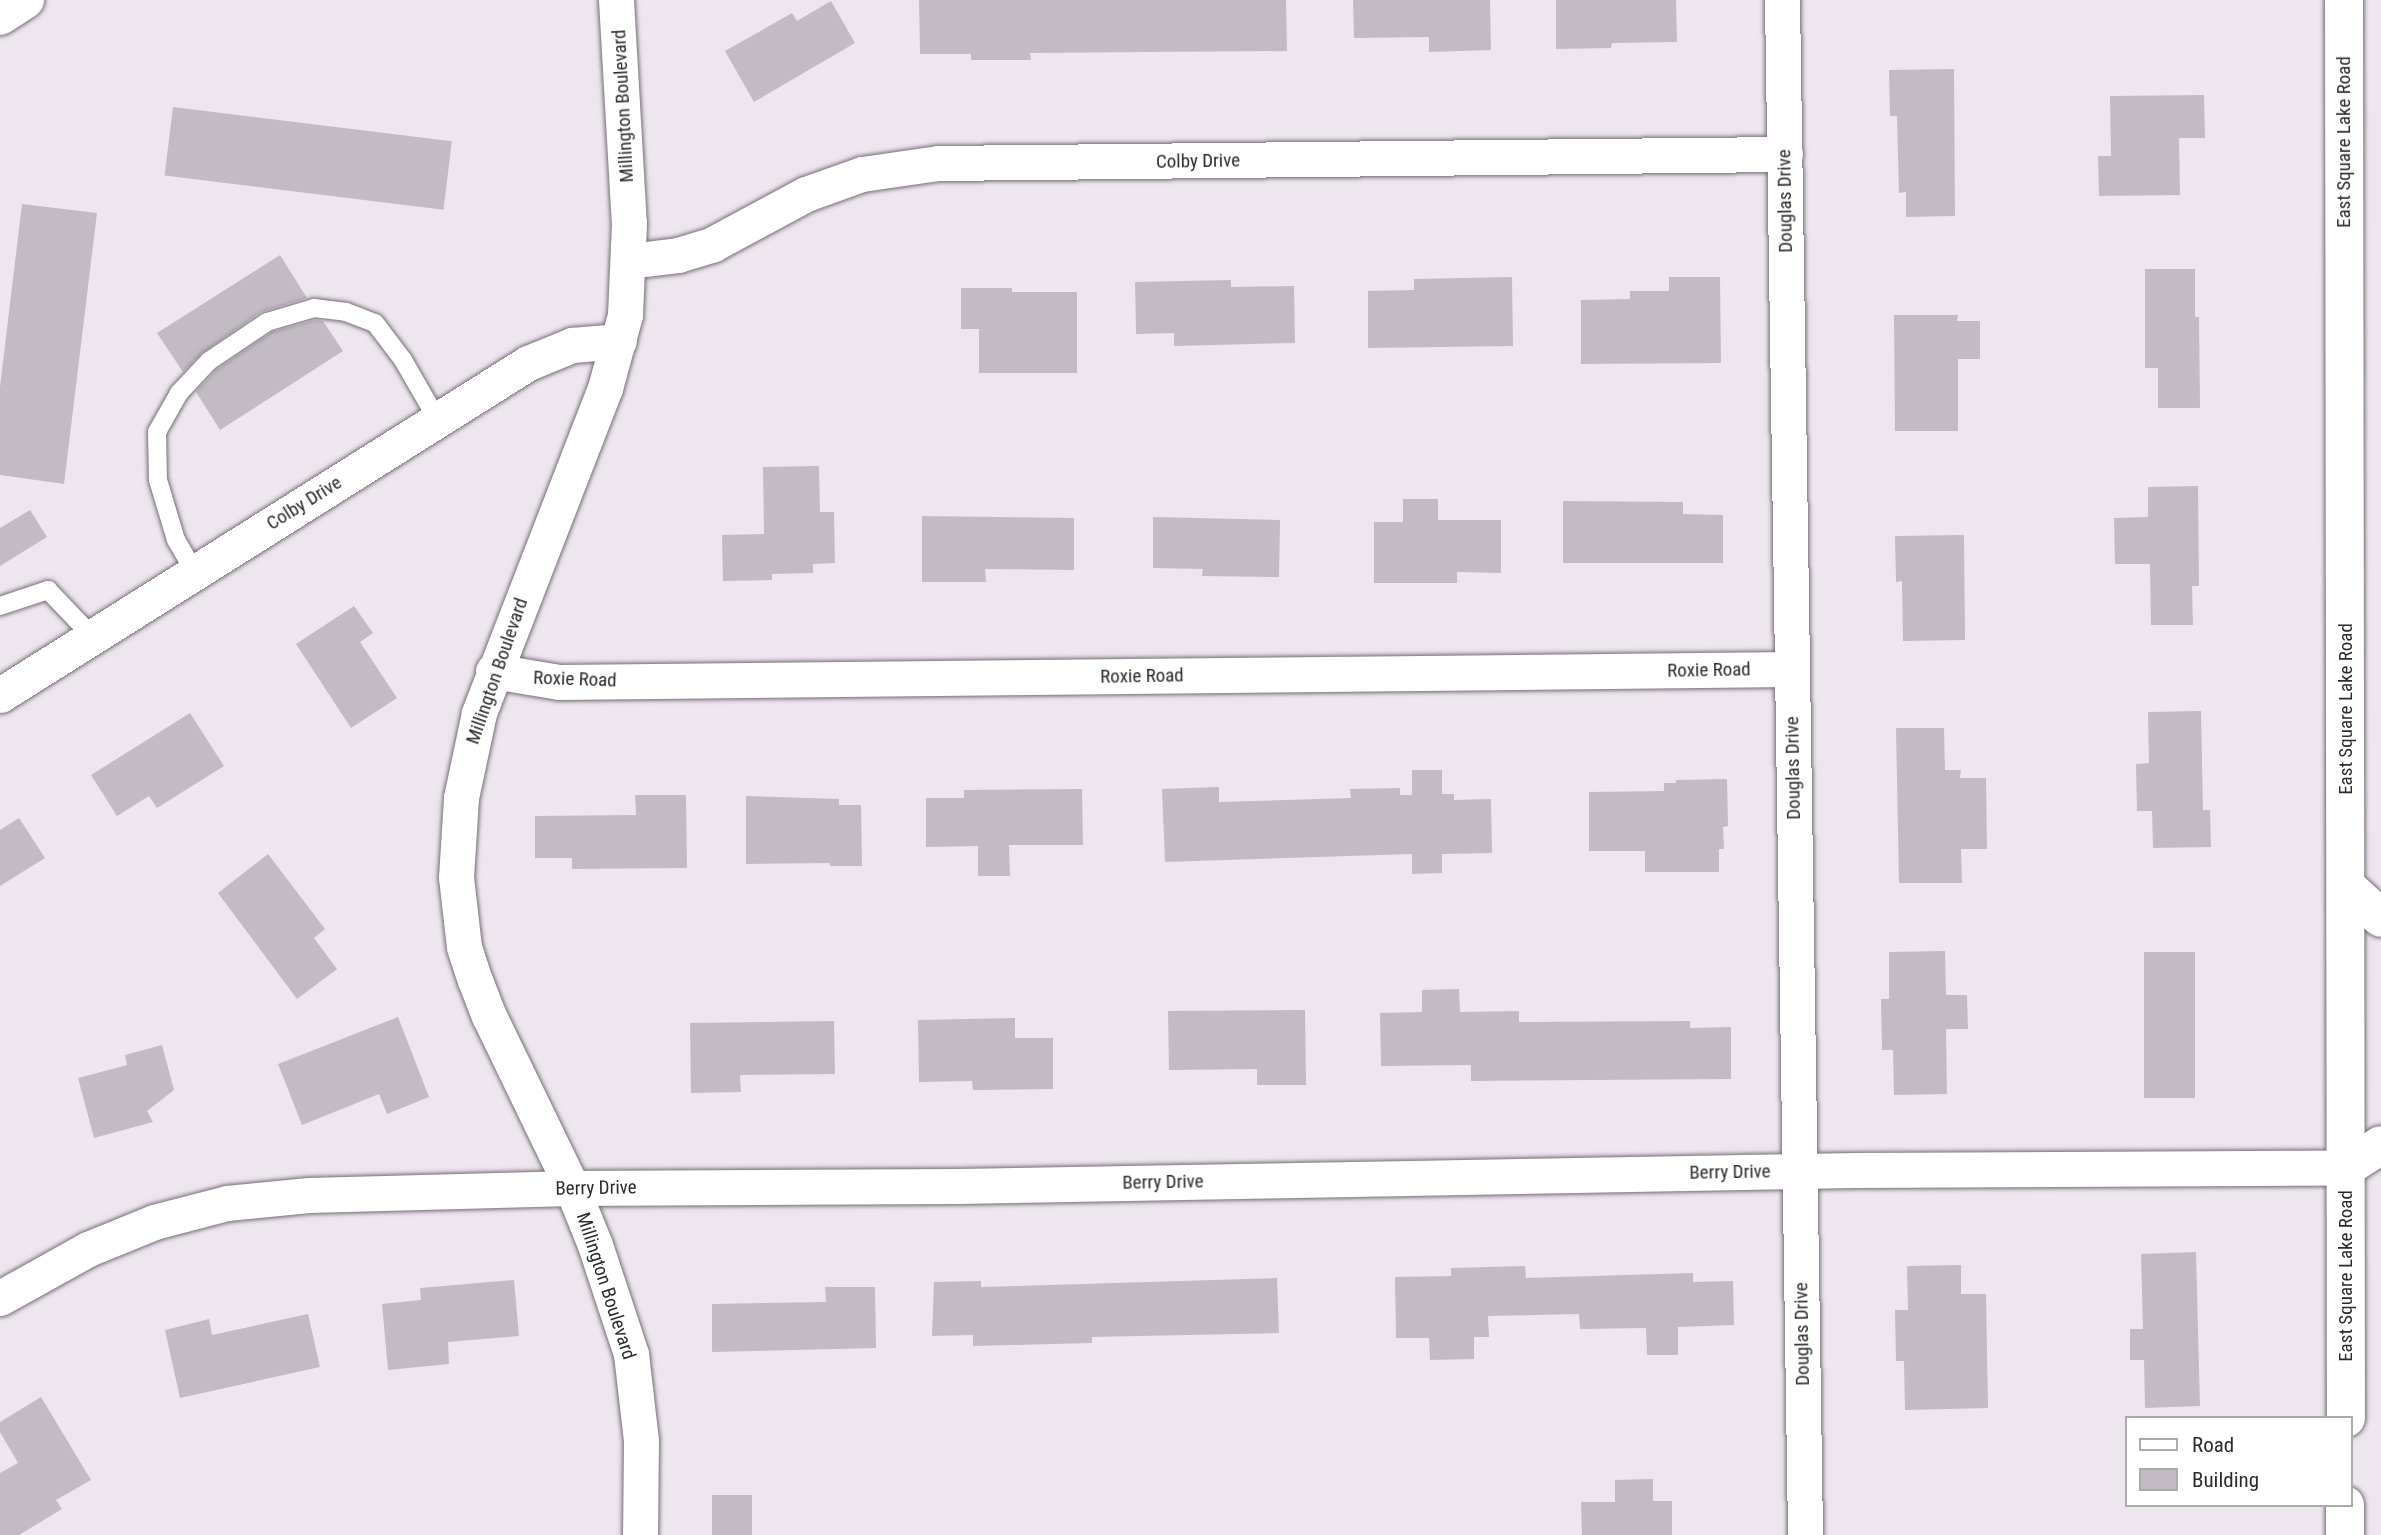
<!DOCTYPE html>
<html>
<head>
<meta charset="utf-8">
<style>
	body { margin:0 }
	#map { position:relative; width:2381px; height:1535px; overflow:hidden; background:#eee6ef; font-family:"Roboto Condensed",sans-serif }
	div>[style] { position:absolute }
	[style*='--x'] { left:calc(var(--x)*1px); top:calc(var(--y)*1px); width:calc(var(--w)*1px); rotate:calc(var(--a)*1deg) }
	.building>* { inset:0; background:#c2bbc4; transform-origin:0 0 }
	.roads { filter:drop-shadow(0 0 2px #756e76) drop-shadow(0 0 2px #756e76) }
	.service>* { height:18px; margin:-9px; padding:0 9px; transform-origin:9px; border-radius:9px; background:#fff }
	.minor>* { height:35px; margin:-17.5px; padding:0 17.5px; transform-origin:17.5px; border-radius:17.5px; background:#fff }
	.primary>* { height:38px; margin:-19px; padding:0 19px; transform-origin:19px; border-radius:19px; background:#fff }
	.trunk>* { height:38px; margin:-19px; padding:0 19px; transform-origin:19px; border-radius:19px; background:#fff }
	span { translate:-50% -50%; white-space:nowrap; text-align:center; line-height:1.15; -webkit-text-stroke:6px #fff; paint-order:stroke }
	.street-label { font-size:19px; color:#2c2a2d }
	.legend { position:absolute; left:2125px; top:1416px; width:228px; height:91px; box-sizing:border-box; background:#fff; border:2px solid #abaaab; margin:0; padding:9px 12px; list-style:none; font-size:21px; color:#2c2a2d }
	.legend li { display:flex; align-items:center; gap:14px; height:35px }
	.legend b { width:35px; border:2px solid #abaaab }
</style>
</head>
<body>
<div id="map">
	<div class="building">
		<i style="clip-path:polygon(919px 0,1286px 0,1287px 51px,1030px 53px,1031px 60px,971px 60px,971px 54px,920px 54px)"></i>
		<i style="clip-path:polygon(1353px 0,1490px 0,1491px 50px,1429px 52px,1429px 37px,1354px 38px)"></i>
		<i style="clip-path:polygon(1556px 0,1676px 0,1677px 42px,1612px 43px,1611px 48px,1556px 49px)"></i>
		<i style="clip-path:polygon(831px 1px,855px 43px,754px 102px,725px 51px,792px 13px,797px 21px)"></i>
		<i style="clip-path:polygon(1954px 69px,1955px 216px,1906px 217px,1906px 192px,1899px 193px,1897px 116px,1890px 116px,1889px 70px)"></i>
		<i style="clip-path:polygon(2204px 95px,2205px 138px,2179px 138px,2180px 195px,2099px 196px,2098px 156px,2111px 156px,2110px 96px)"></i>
		<i style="left:173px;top:107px;width:281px;height:69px;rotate:7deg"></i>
		<i style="clip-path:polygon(22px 204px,97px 213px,64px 484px,0 475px,0 387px)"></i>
		<i style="clip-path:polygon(280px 255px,307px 298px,261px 312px,203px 352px,183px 372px,157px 333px)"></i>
		<i style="clip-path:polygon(2145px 269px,2195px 269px,2195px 317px,2199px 317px,2200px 408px,2158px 408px,2158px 368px,2145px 368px)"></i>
		<i style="clip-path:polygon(1512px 277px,1513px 346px,1368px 348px,1368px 291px,1414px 290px,1414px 279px)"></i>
		<i style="clip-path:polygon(1669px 277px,1720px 277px,1721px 363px,1581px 364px,1581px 300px,1630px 299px,1630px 291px,1669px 291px)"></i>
		<i style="clip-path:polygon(1231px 280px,1231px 287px,1294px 286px,1295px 343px,1174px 346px,1174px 333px,1136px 334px,1135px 282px)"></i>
		<i style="clip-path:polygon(961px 288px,1012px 288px,1012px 292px,1077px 292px,1077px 373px,979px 373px,979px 329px,961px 329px)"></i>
		<i style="clip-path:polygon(1894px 315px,1958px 315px,1957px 321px,1980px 321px,1980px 359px,1958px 359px,1958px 431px,1895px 431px)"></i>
		<i style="clip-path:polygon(315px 320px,323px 321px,343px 351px,220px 430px,196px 392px,216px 370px,272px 332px)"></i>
		<i style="clip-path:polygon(819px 466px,820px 512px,834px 512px,835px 563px,813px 564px,813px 573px,772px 574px,772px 580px,723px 581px,722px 535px,764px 534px,763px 467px)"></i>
		<i style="clip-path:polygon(2198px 486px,2199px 586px,2192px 586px,2193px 625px,2151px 625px,2150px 564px,2115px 564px,2114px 518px,2148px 517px,2148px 487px)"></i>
		<i style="clip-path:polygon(1403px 499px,1438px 499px,1438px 520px,1501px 520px,1501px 573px,1457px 572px,1457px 583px,1374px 583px,1374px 522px,1403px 522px)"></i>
		<i style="clip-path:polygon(1563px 501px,1683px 502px,1683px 514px,1723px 515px,1723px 563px,1563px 563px)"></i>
		<i style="clip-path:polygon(30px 510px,47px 537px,0 566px,0 528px)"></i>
		<i style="clip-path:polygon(922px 516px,1074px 518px,1074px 570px,985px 569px,986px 582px,922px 582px)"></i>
		<i style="clip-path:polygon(1153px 517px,1280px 520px,1279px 577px,1202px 576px,1203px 569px,1153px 568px)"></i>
		<i style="clip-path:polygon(1964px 535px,1965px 640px,1903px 641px,1902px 581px,1896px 582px,1895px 536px)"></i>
		<i style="clip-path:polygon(354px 606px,373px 633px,360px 642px,397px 698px,351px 728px,296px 644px)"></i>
		<i style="clip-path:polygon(2201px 711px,2203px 810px,2210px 810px,2211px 847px,2153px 848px,2152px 811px,2137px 811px,2136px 764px,2149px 763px,2148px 712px)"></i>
		<i style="clip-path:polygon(190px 713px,224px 766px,157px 808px,149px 796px,117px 816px,91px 775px)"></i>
		<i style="clip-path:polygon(1896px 728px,1944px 728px,1945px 770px,1961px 770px,1960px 778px,1986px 778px,1987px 849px,1961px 849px,1962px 883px,1899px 883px)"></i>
		<i style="clip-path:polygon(1412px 770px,1442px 770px,1442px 794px,1454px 794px,1454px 800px,1491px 799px,1492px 853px,1442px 854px,1442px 873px,1412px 874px,1412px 854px,1165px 862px,1162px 789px,1219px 787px,1219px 802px,1351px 798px,1350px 789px,1400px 788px,1400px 795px,1412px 795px)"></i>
		<i style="clip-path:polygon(1727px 779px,1728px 826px,1723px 827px,1724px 849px,1719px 849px,1719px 872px,1645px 872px,1645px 851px,1589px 851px,1589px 792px,1664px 791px,1664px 783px,1676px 783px,1676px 780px)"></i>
		<i style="clip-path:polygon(1082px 789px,1083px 845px,1009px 845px,1010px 876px,978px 876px,978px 846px,926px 847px,926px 798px,964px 798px,964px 790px)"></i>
		<i style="clip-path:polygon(635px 795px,686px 795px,687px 868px,572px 869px,572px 858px,535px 858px,535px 816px,636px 815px)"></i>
		<i style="clip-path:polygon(746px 796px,839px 799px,839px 805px,861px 805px,862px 866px,830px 866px,830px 863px,746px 864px)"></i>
		<i style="clip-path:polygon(19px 818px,45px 858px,0 886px,0 830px)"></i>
		<i style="clip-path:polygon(268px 854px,325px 929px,314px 938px,337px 969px,297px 999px,218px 893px)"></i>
		<i style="clip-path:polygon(1945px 951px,1946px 995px,1967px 995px,1968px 1029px,1946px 1029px,1947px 1094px,1894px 1095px,1893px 1050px,1882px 1050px,1881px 999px,1889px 999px,1889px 952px)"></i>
		<i style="left:2144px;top:952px;width:51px;height:146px"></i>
		<i style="clip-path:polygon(1459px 989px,1460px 1012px,1519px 1011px,1519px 1022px,1690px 1021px,1690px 1028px,1731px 1027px,1731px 1079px,1471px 1081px,1471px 1065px,1381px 1066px,1380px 1013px,1422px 1012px,1422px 990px)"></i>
		<i style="clip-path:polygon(1305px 1010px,1306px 1085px,1257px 1085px,1257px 1069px,1169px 1070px,1168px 1011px)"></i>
		<i style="clip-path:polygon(398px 1017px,429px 1097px,387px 1114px,379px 1094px,302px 1125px,278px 1064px)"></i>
		<i style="clip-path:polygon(1015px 1018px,1015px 1038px,1053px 1038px,1053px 1089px,973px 1090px,972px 1081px,919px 1082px,918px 1020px)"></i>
		<i style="clip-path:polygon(834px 1021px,835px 1074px,740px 1075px,741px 1092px,691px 1093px,690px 1023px)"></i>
		<i style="clip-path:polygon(162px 1045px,174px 1090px,147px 1111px,153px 1122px,94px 1138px,78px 1078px,127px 1065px,125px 1055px)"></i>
		<i style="clip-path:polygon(2196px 1252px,2200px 1406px,2145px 1408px,2144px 1360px,2130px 1360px,2130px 1329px,2143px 1329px,2141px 1254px)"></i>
		<i style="clip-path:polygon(1961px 1265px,1961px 1294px,1986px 1294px,1988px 1408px,1905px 1410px,1904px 1361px,1896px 1361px,1895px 1310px,1908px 1310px,1907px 1266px)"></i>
		<i style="clip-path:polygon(1525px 1266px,1526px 1278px,1693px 1273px,1693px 1282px,1733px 1281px,1734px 1325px,1678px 1327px,1678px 1355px,1647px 1355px,1646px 1328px,1580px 1329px,1579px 1314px,1488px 1316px,1489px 1337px,1474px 1337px,1474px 1359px,1430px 1360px,1429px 1338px,1396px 1338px,1395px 1277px,1451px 1276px,1451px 1268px)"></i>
		<i style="clip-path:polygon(1277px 1278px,1279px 1333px,1092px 1337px,1092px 1343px,973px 1346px,973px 1335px,932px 1336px,934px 1282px,981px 1281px,981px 1287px)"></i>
		<i style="clip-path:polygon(514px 1280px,519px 1336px,448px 1342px,449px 1364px,388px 1370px,382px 1304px,421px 1300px,420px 1288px)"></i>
		<i style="clip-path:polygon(825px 1287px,875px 1287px,876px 1348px,712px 1352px,712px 1304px,826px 1302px)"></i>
		<i style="clip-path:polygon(308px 1314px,320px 1367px,180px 1398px,165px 1330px,209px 1319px,212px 1335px)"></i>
		<i style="clip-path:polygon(41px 1397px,91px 1480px,56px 1500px,62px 1509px,19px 1535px,0 1535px,0 1473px,18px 1463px,0 1432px,0 1422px)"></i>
		<i style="clip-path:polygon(1653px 1479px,1653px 1501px,1672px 1501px,1672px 1535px,1582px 1535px,1581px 1502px,1615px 1502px,1615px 1480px)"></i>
		<i style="left:752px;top:1495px;width:40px;height:40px;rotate:90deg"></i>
	</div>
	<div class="roads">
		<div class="service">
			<i style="--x:194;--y:571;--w:36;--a:-120"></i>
			<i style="--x:176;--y:540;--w:63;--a:-106.7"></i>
			<i style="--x:158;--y:480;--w:48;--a:-91.2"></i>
			<i style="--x:157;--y:432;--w:45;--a:-60.6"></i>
			<i style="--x:179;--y:393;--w:44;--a:-46.8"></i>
			<i style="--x:209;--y:361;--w:70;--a:-33.9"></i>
			<i style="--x:267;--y:322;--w:49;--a:-16.6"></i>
			<i style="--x:314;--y:308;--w:32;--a:7"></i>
			<i style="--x:346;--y:312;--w:31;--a:21"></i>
			<i style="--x:375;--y:323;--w:46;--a:52.9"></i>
			<i style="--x:403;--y:360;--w:68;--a:60"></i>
			<i style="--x:0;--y:606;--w:51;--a:-18.4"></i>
			<i style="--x:48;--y:590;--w:64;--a:46.3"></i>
		</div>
		<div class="minor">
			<i style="--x:616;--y:0;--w:223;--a:86.7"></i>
			<i style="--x:629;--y:223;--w:92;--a:92.5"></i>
			<i style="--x:625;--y:315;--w:76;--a:105.3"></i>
			<i style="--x:605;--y:388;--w:349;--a:111.2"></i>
			<i style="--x:479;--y:713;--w:87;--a:102"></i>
			<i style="--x:461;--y:798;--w:79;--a:93.6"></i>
			<i style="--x:456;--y:877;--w:70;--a:83.5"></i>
			<i style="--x:464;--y:947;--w:35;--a:72"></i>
			<i style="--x:475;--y:980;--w:39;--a:69"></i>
			<i style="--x:489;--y:1016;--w:191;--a:64.2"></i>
			<i style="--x:572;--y:1188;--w:61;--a:68"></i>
			<i style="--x:595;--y:1245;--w:115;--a:71.7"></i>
			<i style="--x:631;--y:1354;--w:88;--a:83.4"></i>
			<i style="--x:641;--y:1441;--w:94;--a:90.6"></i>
			<i style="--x:1782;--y:0;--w:1535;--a:89.14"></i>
			<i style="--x:629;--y:261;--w:49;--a:-7"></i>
			<i style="--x:678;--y:255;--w:37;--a:-17"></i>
			<i style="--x:713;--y:244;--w:106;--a:-28.3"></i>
			<i style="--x:806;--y:194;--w:59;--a:-19.7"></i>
			<i style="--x:862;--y:174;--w:77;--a:-8.2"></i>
			<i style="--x:938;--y:163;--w:847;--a:-0.61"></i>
			<i style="--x:493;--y:671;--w:67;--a:9.5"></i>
			<i style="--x:559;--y:682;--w:1233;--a:-0.6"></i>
			<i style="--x:0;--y:695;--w:624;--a:-32.16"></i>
			<i style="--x:528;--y:363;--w:48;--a:-22.2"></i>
			<i style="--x:572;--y:345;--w:47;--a:-4.9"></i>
			<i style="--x:0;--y:1298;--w:101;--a:-29.1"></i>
			<i style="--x:88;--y:1249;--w:71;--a:-22.2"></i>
			<i style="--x:154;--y:1222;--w:75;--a:-14.6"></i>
			<i style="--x:227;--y:1203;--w:82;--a:-5.6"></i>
			<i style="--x:309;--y:1195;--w:263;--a:-1.5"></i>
			<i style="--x:572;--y:1188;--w:386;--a:-0.3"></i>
			<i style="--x:958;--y:1186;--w:897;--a:-1.02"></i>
			<i style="--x:1855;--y:1170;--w:492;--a:-0.3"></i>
		</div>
		<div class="primary">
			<i style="--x:0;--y:16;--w:30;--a:-33"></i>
		</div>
		<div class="trunk">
			<i style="--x:2344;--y:0;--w:1418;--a:89.92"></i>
			<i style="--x:2346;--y:886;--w:47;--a:42.4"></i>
			<i style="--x:2347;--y:1167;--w:40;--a:-32.9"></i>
			<i style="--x:2345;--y:1535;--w:30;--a:-90"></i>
		</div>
	</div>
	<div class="street-label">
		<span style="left:623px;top:106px;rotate:-93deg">Millington Boulevard</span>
		<span style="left:2344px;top:142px;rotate:-90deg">East Square Lake Road</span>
		<span style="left:1198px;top:161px;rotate:-1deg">Colby Drive</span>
		<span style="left:1785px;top:201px;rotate:-91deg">Douglas Drive</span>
		<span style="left:304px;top:503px;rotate:-32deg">Colby Drive</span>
		<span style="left:1709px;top:670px;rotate:-1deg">Roxie Road</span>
		<span style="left:497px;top:671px;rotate:-71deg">Millington Boulevard</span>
		<span style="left:1142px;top:676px;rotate:-1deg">Roxie Road</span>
		<span style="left:575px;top:679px;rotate:2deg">Roxie Road</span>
		<span style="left:2346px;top:709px;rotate:-90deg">East Square Lake Road</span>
		<span style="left:1793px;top:768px;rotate:-91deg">Douglas Drive</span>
		<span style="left:1730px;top:1172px;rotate:-1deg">Berry Drive</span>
		<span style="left:1163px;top:1182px;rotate:-1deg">Berry Drive</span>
		<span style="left:596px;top:1188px;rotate:-1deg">Berry Drive</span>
		<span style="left:2346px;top:1276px;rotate:-90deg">East Square Lake Road</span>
		<span style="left:606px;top:1286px;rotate:72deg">Millington Boulevard</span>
		<span style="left:1802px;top:1334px;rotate:-91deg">Douglas Drive</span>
	</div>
	<ul class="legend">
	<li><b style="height:9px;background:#fff"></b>Road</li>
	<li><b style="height:19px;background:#c2bbc4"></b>Building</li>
	</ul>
</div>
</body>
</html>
